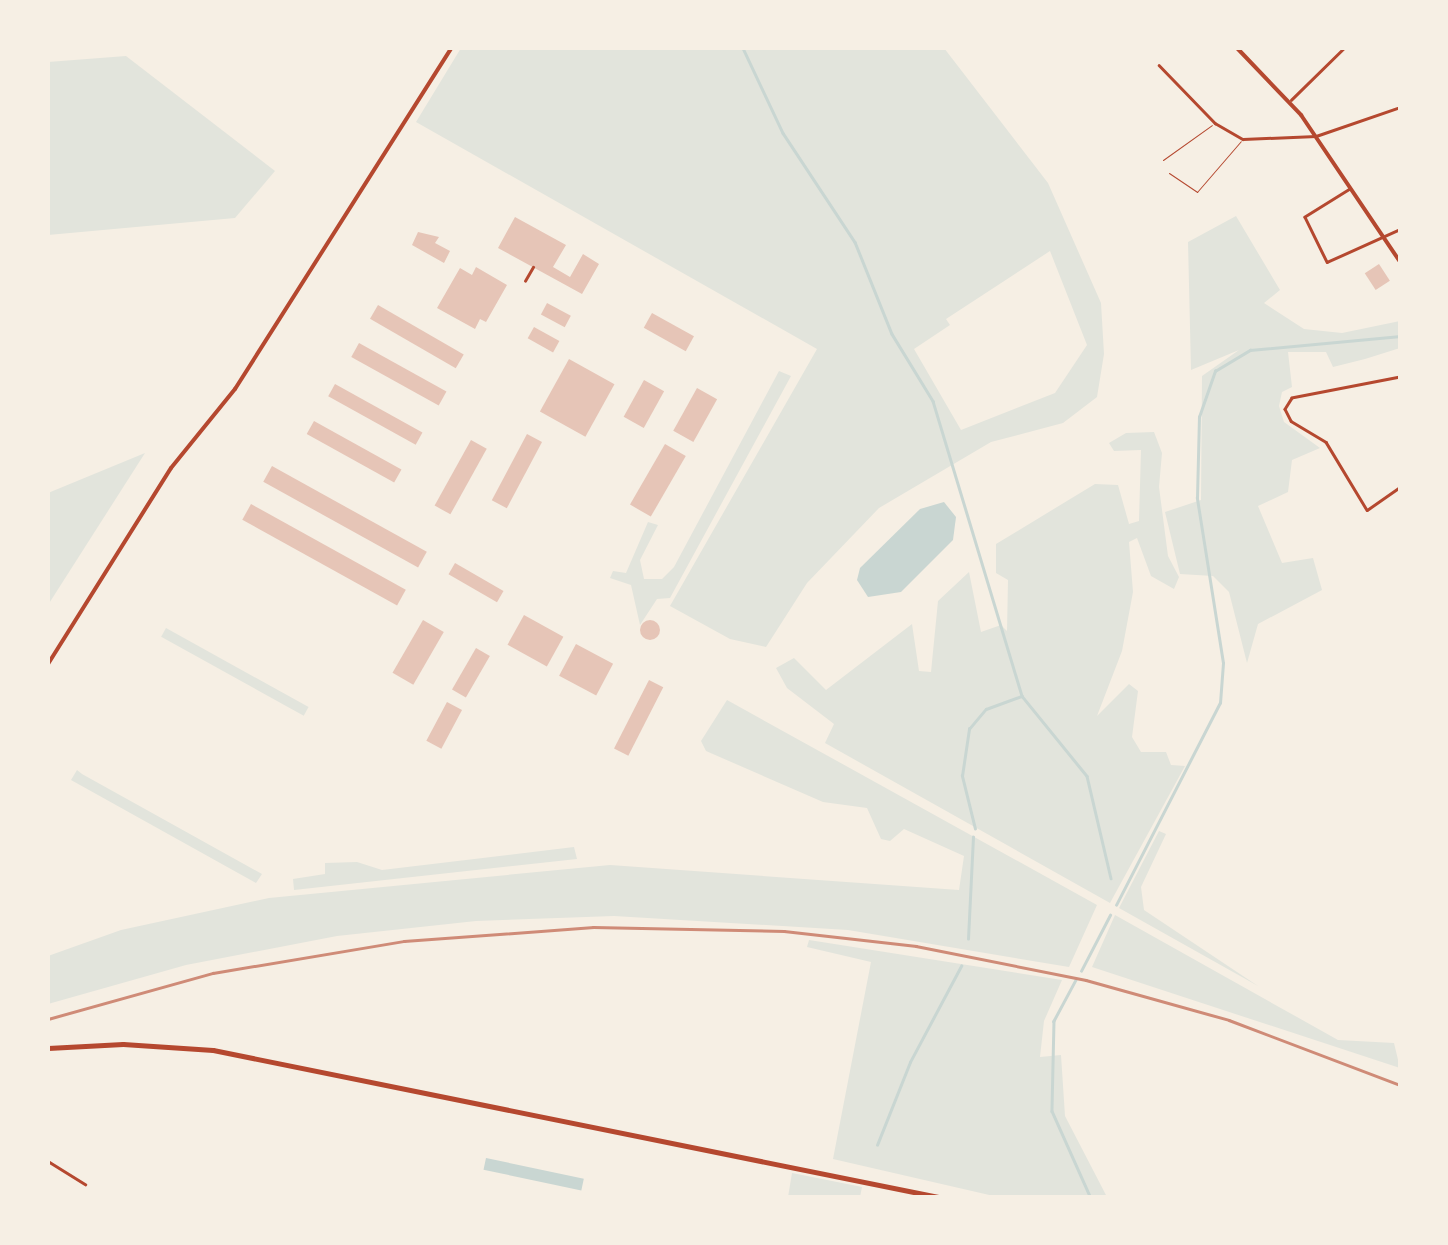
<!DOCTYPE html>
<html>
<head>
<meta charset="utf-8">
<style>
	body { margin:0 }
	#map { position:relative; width:1448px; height:1245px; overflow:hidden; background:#f6efe4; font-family:Commissioner,sans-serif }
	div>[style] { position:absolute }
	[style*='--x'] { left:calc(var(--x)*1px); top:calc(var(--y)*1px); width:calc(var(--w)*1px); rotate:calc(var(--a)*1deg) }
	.green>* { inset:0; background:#e2e4dc; transform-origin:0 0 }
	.water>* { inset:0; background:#c9d6d2; transform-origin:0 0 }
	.stream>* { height:2.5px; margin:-1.25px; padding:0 1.25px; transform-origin:1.25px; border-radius:1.25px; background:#c9d6d2 }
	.building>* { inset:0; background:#e6c5b7; transform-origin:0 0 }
	.round { border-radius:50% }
	.service>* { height:1px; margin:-0.5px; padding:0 0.5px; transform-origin:0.5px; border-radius:0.5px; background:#b5482f }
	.pedestrian>* { height:2.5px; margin:-1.25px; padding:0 1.25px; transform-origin:1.25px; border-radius:1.25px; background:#b5482f }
	.minor>* { height:2.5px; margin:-1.25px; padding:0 1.25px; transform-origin:1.25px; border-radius:1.25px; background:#b5482f }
	.tertiary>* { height:4px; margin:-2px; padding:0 2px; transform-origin:2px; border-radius:2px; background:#b5482f }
	.primary>* { height:5px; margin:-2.5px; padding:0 2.5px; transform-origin:2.5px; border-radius:2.5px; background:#b5482f }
	.rail>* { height:2.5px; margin:-1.25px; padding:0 1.25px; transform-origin:1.25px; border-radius:1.25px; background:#cf8b77 }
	span { translate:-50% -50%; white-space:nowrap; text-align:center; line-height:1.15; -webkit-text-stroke:9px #f6efe4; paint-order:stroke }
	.frame { position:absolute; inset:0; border:50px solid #f6efe4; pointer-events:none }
</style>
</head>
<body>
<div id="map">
	<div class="green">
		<i style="clip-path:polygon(evenodd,461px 48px,944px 48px,1048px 183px,1101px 303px,1104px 354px,1097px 397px,1063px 423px,991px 442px,879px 508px,807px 583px,766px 647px,730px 639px,670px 606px,817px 349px,416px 122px,461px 48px,1050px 251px,1087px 345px,1055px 393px,961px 430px,914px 349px,950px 325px,946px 319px,1050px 251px)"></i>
		<i style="clip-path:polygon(126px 56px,275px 171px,235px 218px,48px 235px,48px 62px)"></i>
		<i style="clip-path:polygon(1236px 216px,1280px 290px,1264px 303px,1304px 329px,1342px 333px,1400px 321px,1400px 348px,1365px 359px,1333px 367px,1326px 352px,1288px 352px,1292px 387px,1282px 392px,1279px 406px,1284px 422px,1320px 448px,1292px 460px,1288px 492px,1258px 506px,1282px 563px,1313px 558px,1322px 590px,1258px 624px,1247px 663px,1229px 592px,1213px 576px,1180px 574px,1165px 512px,1201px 500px,1202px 376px,1239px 350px,1191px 370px,1188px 242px)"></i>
		<i style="clip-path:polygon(779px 371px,791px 376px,670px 598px,657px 599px,640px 625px,631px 585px,610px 578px,613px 571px,626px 573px,648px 522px,658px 525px,640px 560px,644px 579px,662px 579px,674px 567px)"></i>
		<i style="clip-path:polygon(1154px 432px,1162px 453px,1159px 487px,1168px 556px,1179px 577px,1174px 589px,1151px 576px,1137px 538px,1129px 542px,1133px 592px,1122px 651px,1097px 716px,1129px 684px,1138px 691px,1132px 737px,1141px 752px,1166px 752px,1171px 765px,1185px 766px,1110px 903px,825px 743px,834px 724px,787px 688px,776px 668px,794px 658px,826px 690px,912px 624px,919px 671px,931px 672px,938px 601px,969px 572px,981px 632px,1001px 625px,1007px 631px,1008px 580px,996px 573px,996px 544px,1095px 484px,1118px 485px,1129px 524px,1139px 521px,1141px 450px,1114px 451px,1109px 443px,1126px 433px)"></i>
		<i style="clip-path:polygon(145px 453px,48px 605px,48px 493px)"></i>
		<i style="left:166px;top:628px;width:163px;height:10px;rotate:29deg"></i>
		<i style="clip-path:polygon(727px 700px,1097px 905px,1069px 967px,848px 930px,614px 916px,476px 921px,337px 936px,186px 965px,48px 1004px,48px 956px,121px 930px,269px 898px,610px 865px,959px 890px,964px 856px,904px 829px,890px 841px,881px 839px,867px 808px,823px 802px,706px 751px,701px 741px)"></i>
		<i style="clip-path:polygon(77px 770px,82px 774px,262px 874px,256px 883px,71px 780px)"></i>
		<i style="clip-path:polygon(1159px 831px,1166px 834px,1141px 887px,1144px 910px,1258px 986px,1119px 908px)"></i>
		<i style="clip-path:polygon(574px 847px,577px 859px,294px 890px,293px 879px,325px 874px,325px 863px,357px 862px,382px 870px)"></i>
		<i style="clip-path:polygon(1115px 915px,1338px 1040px,1394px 1043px,1400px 1068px,1092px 967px)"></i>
		<i style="clip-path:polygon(809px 940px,1062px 980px,1044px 1021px,1040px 1057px,1061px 1055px,1065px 1116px,1107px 1197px,998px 1197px,833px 1159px,871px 962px,807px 947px)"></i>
		<i style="clip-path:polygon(792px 1173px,862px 1187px,860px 1197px,788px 1197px)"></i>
	</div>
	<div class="water">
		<i style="clip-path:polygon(944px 502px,956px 517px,953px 540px,901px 592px,868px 597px,857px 580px,860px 568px,920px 509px)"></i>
		<i style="left:486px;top:1158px;width:100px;height:12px;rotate:12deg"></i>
	</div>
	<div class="stream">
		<i style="--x:743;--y:48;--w:94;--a:64.8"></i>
		<i style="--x:783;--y:133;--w:131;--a:56.6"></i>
		<i style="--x:855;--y:242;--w:99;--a:68.1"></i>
		<i style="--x:892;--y:334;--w:79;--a:58.5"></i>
		<i style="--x:933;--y:401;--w:308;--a:73.2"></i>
		<i style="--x:1022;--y:696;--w:103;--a:50.9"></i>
		<i style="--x:1087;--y:776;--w:105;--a:76.8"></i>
		<i style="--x:975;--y:829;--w:55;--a:-103.8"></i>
		<i style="--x:962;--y:776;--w:48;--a:-81.5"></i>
		<i style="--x:969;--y:729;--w:26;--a:-50"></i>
		<i style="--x:986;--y:709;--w:38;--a:-20"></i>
		<i style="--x:1116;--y:905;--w:227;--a:-62.8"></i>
		<i style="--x:1220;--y:703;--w:40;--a:-85.7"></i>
		<i style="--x:1223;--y:663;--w:167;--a:-99"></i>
		<i style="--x:1197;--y:498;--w:81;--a:-88.6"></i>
		<i style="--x:1199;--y:417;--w:49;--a:-70.8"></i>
		<i style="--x:1215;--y:371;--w:41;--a:-31"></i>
		<i style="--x:1250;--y:350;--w:151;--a:-5.3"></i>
		<i style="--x:968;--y:939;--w:102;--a:-87.2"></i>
		<i style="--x:1081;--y:971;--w:63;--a:-62.6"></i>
		<i style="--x:1076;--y:980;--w:47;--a:118.2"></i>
		<i style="--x:1054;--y:1021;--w:90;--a:91.3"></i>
		<i style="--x:1052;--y:1111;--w:95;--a:65.9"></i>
		<i style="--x:877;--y:1145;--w:89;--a:-68.3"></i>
		<i style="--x:910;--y:1062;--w:109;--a:-62"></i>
	</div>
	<div class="building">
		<i style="clip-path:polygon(515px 217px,566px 245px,553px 267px,570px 277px,583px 254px,599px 264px,582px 294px,498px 248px)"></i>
		<i style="clip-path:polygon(418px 232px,439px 237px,435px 243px,450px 251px,444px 263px,412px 245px)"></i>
		<i style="left:1379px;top:264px;width:20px;height:17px;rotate:57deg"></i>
		<i style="clip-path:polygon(476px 267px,507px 285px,486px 322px,480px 319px,475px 329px,437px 308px,460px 268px,472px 275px)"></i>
		<i style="left:547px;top:303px;width:27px;height:13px;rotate:28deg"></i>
		<i style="left:378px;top:305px;width:99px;height:16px;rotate:30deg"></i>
		<i style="left:652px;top:313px;width:48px;height:17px;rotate:29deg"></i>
		<i style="left:534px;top:327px;width:29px;height:13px;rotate:29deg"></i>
		<i style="left:359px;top:343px;width:100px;height:16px;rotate:29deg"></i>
		<i style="left:569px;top:359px;width:52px;height:60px;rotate:29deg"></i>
		<i style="left:644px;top:380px;width:23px;height:42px;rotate:29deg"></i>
		<i style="left:335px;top:384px;width:100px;height:14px;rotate:29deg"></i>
		<i style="left:697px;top:388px;width:23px;height:49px;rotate:29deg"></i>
		<i style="left:314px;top:421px;width:100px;height:15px;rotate:29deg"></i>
		<i style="left:527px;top:434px;width:17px;height:75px;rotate:28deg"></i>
		<i style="left:471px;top:440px;width:18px;height:75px;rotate:29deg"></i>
		<i style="left:665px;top:444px;width:24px;height:70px;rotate:30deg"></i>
		<i style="left:272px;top:466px;width:177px;height:18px;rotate:29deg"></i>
		<i style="left:251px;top:504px;width:177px;height:18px;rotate:29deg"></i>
		<i style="left:455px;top:563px;width:56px;height:13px;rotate:30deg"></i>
		<i style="left:524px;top:615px;width:45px;height:34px;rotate:29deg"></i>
		<i style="left:423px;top:620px;width:24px;height:61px;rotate:30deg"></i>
		<i class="round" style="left:640px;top:620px;width:20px;height:20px"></i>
		<i style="left:576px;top:644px;width:42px;height:36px;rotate:28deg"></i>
		<i style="left:476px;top:648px;width:16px;height:48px;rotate:30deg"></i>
		<i style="left:649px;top:680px;width:16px;height:77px;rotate:27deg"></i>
		<i style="left:447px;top:702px;width:17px;height:44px;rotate:28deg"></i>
	</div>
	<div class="service">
		<i style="--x:1163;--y:160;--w:60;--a:-35.5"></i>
		<i style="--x:1169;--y:173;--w:34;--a:34"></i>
		<i style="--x:1197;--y:192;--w:67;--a:-49.2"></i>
	</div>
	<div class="pedestrian">
		<i style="--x:525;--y:281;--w:16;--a:-60"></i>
	</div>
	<div class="minor">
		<i style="--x:1159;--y:65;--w:81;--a:46"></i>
		<i style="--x:1215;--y:123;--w:32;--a:30"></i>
		<i style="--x:1243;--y:139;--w:73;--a:-2.4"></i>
		<i style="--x:1316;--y:136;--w:89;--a:-19"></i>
		<i style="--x:1291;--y:100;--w:74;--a:-44.5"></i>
		<i style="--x:1350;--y:189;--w:53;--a:148.1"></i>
		<i style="--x:1305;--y:217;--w:50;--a:63.9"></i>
		<i style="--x:1327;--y:262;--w:80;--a:-24.3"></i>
		<i style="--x:1400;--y:377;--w:110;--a:169"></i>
		<i style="--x:1292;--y:398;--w:13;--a:122"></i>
		<i style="--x:1285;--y:409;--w:13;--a:63"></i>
		<i style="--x:1291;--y:421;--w:41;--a:31"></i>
		<i style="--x:1326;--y:442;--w:79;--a:58.9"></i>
		<i style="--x:1367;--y:510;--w:40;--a:-34.9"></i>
		<i style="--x:48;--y:1161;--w:44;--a:31.9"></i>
	</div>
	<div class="tertiary">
		<i style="--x:1237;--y:48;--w:93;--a:46.3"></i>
		<i style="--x:1301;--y:115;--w:177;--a:56"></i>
		<i style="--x:48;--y:664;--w:231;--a:-57.9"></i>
		<i style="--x:171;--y:468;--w:102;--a:-51"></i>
		<i style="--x:235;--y:389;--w:404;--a:-57.6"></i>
	</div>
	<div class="primary">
		<i style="--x:48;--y:1048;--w:75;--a:-3.1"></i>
		<i style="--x:123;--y:1044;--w:90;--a:3.8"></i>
		<i style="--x:213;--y:1050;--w:745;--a:11.46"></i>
	</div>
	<div class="rail">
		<i style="--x:48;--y:1019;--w:171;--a:-15.6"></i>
		<i style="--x:213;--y:973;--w:194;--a:-9.5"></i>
		<i style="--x:404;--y:941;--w:190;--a:-4.2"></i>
		<i style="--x:593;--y:927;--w:191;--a:1.2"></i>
		<i style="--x:784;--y:931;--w:133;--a:6.5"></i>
		<i style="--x:916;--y:946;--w:173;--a:11.3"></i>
		<i style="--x:1086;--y:980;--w:148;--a:15.6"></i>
		<i style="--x:1229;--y:1020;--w:183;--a:20.8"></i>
	</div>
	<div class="frame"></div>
</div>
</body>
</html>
